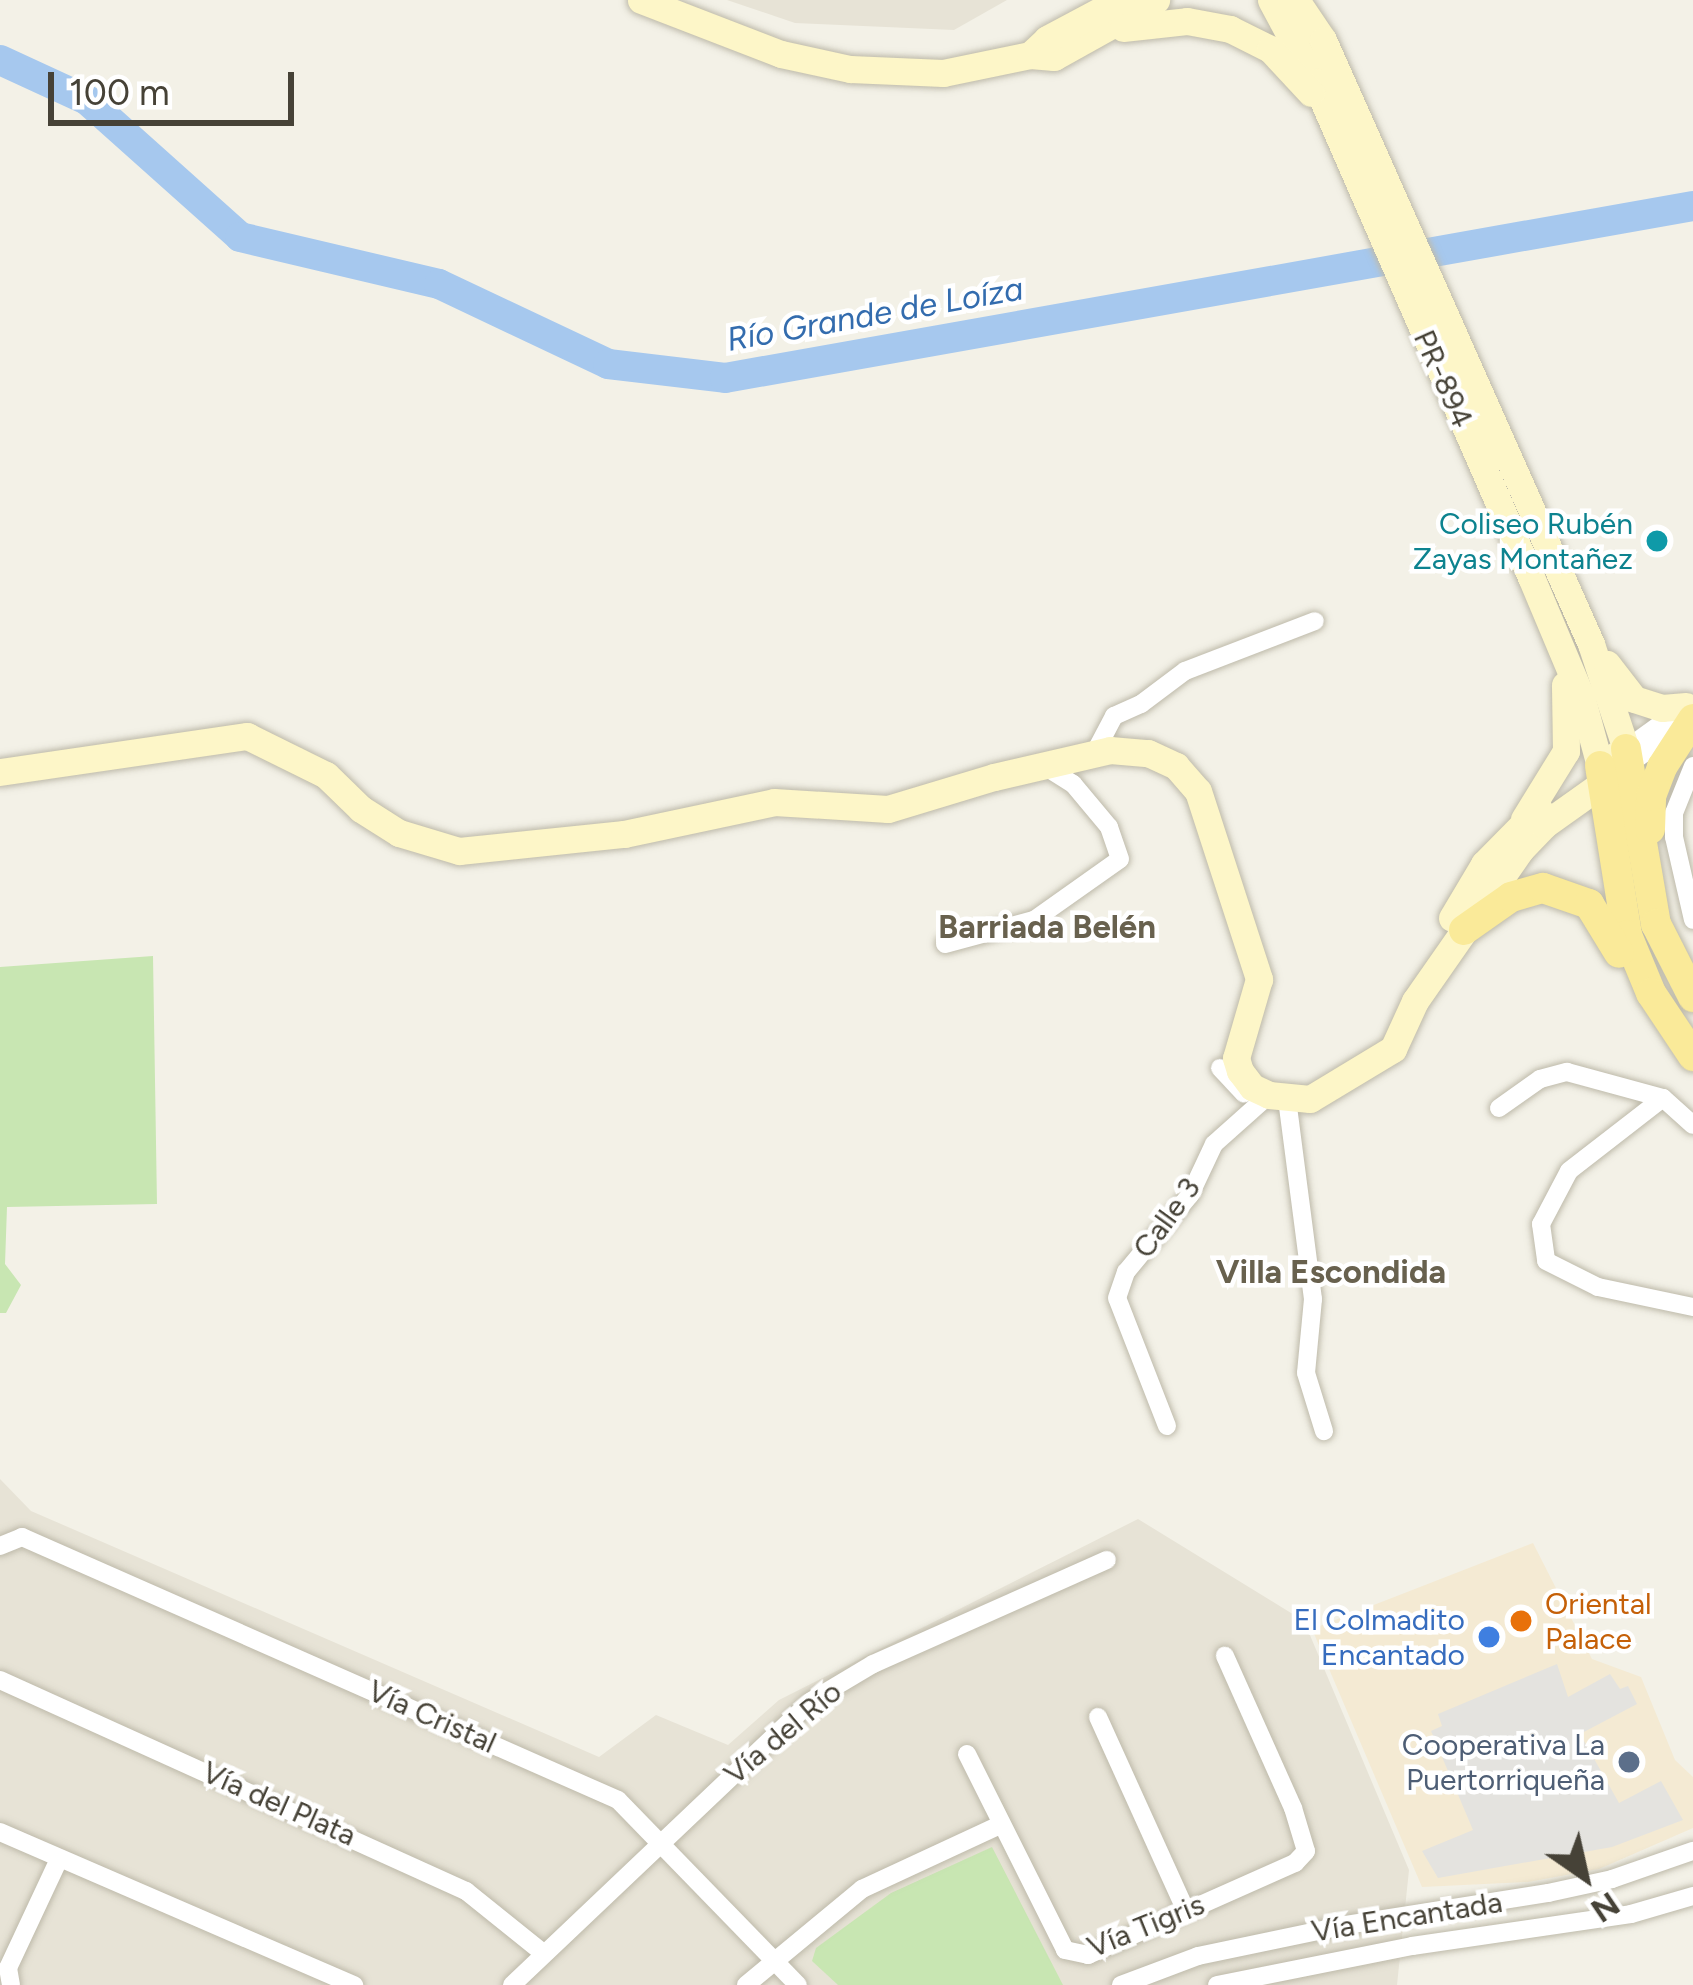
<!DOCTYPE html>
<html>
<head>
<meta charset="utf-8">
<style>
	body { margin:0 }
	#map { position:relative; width:1693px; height:1985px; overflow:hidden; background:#f3f1e7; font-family:Figtree,sans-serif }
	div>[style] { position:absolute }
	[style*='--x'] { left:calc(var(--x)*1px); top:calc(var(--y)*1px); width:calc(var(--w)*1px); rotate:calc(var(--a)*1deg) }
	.residential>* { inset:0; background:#e7e3d6 }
	.commercial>* { inset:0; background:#f4ead3 }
	.green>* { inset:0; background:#c8e6b2 }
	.parking>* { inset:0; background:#e4e3df }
	.river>* { height:30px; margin:-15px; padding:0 15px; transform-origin:15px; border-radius:15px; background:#a6c8ee }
	.roads { filter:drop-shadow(0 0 3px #bebaaa) drop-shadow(0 0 3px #bebaaa) }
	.street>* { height:18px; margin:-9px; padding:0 9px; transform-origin:9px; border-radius:9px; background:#fff }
	.secondary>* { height:27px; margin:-13.5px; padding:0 13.5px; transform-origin:13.5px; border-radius:13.5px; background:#fdf6c8 }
	.primary>* { height:30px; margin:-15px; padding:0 15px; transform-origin:15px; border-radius:15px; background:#faea99 }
	.dots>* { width:33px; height:33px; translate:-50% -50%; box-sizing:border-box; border:6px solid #fff; border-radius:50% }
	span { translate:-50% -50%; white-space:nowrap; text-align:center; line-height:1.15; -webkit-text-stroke:9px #fff; paint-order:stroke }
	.street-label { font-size:30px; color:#464237 }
	.culture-label { font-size:30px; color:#0d838f }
	.right { translate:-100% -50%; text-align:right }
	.food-label { font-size:30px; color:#c56008 }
	.left { translate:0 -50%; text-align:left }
	.shop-label { font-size:30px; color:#366cbe }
	.service-label { font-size:30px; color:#4e5e75 }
	.water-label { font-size:33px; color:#336cae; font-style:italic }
	.neighbourhood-label { font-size:33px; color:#68614e; font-weight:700 }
	.north { position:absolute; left:1525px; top:1817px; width:120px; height:120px; -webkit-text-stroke:9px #fff; paint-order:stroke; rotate:146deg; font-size:33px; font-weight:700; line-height:48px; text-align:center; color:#464237 }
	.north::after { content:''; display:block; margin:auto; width:42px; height:54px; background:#464237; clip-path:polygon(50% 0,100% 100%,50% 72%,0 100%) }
	.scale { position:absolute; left:48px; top:72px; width:246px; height:54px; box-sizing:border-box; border:6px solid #464237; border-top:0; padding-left:15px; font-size:36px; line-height:42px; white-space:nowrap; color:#464237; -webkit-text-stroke:9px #fff; paint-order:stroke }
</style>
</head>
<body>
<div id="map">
	<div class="residential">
		<i style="clip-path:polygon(727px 0,1007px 0,954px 30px,795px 23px)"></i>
		<i style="clip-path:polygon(0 1479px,31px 1511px,599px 1757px,656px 1715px,728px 1745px,779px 1700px,1138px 1519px,1304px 1621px,1409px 1870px,1397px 1985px,0 1985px)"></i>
	</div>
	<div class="commercial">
		<i style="clip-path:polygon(1533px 1543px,1592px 1659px,1641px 1677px,1675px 1760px,1693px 1777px,1693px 1828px,1599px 1869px,1528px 1882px,1422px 1887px,1312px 1629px)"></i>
	</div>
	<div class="green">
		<i style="clip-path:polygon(153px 956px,157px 1204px,7px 1207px,5px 1264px,21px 1285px,6px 1313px,0 1313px,0 967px)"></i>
		<i style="clip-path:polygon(992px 1847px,1063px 1985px,838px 1985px,812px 1961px,816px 1948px,891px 1893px)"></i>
	</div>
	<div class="parking">
		<i style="clip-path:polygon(1557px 1664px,1568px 1697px,1610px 1674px,1620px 1689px,1628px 1686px,1637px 1704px,1580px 1734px,1619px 1803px,1661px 1781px,1683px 1820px,1612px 1847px,1438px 1878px,1422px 1851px,1473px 1830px,1431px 1731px,1442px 1726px,1438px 1714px)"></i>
	</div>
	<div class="river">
		<i style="--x:0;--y:60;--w:96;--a:24.7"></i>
		<i style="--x:87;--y:100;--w:205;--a:41.8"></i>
		<i style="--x:240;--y:237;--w:204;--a:13.3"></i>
		<i style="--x:439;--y:284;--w:187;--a:25.3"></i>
		<i style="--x:608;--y:364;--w:118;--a:6.8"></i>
		<i style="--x:725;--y:378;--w:983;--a:-10.08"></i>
	</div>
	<div class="roads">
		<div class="street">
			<i style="--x:1626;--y:749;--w:72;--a:-35.9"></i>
			<i style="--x:1094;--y:754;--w:43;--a:-62.2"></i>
			<i style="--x:1114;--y:716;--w:30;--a:-24"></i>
			<i style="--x:1141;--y:704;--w:55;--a:-36.9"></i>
			<i style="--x:1185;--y:671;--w:139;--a:-21"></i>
			<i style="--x:1628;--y:765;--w:62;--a:-35.8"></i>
			<i style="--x:1693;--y:766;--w:51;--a:112"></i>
			<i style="--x:1674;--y:813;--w:24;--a:90"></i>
			<i style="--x:1674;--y:837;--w:85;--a:77.1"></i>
			<i style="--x:945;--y:944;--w:92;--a:-15.1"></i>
			<i style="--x:1034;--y:920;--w:105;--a:-35.3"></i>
			<i style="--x:1120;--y:859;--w:34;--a:-109"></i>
			<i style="--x:1109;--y:827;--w:56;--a:-129.9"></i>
			<i style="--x:1073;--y:784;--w:36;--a:-148"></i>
			<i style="--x:1220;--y:1068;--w:35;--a:47"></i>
			<i style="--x:1663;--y:1098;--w:119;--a:142.2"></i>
			<i style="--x:1569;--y:1171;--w:60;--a:117.8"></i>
			<i style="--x:1541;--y:1224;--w:37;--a:82"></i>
			<i style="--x:1546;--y:1261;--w:58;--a:26.6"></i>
			<i style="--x:1598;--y:1287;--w:97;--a:11.9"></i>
			<i style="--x:1287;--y:1099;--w:202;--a:82.6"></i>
			<i style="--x:1313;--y:1299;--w:74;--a:95.4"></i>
			<i style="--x:1306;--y:1373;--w:61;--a:72.8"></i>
			<i style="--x:1499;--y:1108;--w:50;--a:-35.3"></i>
			<i style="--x:1540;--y:1079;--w:28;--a:-15"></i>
			<i style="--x:1567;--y:1072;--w:99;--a:15.2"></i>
			<i style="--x:1663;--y:1098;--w:40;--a:42"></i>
			<i style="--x:1167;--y:1426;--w:137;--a:-111.3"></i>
			<i style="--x:1117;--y:1298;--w:28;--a:-71"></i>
			<i style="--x:1126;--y:1272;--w:100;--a:-50.3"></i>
			<i style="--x:1190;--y:1195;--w:56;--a:-64.8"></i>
			<i style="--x:1214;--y:1144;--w:74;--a:-41.7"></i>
			<i style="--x:0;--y:1546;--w:24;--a:-22"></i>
			<i style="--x:22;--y:1537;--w:651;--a:23.81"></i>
			<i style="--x:618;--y:1800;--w:258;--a:45.8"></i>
			<i style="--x:0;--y:1680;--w:512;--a:24.36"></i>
			<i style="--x:466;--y:1891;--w:99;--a:38.8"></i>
			<i style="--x:1098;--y:1717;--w:213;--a:65.6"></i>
			<i style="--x:967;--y:1754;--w:219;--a:63.4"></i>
			<i style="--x:1065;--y:1950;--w:24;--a:12"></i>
			<i style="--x:1088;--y:1955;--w:227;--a:-24"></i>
			<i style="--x:1295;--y:1863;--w:16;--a:-47"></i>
			<i style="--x:1306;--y:1851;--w:45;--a:-106.8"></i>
			<i style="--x:1293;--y:1808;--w:167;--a:-114.1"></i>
			<i style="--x:0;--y:1832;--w:386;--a:23.4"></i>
			<i style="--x:11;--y:1985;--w:17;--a:-100"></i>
			<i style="--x:8;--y:1968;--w:120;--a:-64.9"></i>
			<i style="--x:512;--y:1985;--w:412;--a:-43.5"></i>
			<i style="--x:811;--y:1701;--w:72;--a:-30.8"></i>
			<i style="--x:873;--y:1664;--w:256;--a:-24"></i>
			<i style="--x:746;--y:1985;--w:151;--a:-39.6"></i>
			<i style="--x:862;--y:1889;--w:152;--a:-24.9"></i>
			<i style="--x:1121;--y:1985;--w:82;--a:-20.6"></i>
			<i style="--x:1198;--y:1956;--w:151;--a:-11.8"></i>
			<i style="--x:1346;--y:1925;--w:205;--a:-9"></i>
			<i style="--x:1548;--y:1893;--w:66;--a:-12.3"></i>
			<i style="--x:1612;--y:1879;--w:86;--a:-19.1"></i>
			<i style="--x:1217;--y:1985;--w:199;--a:-11.3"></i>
			<i style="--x:1412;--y:1946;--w:221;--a:-8.3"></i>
			<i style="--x:1631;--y:1914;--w:65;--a:-16.2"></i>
		</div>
		<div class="secondary">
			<i style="--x:641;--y:0;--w:150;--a:21.1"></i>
			<i style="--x:781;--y:54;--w:71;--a:12.3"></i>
			<i style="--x:850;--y:69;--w:93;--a:2.5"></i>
			<i style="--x:943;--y:73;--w:89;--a:-11.7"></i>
			<i style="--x:1030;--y:55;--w:24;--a:5"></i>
			<i style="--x:1054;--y:57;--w:117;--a:-29.2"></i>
			<i style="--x:1271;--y:0;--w:93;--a:61.8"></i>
			<i style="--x:1315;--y:82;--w:540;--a:66.43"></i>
			<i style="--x:1531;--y:577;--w:129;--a:67.2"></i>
			<i style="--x:1581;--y:696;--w:73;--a:74.8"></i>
			<i style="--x:1296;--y:0;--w:48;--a:56"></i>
			<i style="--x:1323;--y:40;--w:661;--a:66.07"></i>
			<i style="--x:1591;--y:644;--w:111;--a:71.6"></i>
			<i style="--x:1626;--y:749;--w:19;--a:148"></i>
			<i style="--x:1123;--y:28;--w:64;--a:-6.2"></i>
			<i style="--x:1187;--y:21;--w:44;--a:10.5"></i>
			<i style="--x:1230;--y:29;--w:45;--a:26.6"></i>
			<i style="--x:1270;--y:49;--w:60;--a:47"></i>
			<i style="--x:1030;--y:55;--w:23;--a:-43"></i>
			<i style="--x:1047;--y:39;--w:83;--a:-28.1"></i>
			<i style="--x:1607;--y:664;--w:44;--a:52.4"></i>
			<i style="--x:1634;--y:699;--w:29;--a:18"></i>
			<i style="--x:1662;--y:708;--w:24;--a:-5"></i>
			<i style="--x:0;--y:772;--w:250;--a:-8.3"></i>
			<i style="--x:247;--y:736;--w:88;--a:26.3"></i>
			<i style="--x:326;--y:775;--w:49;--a:44.2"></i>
			<i style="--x:361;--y:809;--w:45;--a:32.3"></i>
			<i style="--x:399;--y:833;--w:63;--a:16.7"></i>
			<i style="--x:459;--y:851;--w:166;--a:-5.9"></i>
			<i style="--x:624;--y:834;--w:153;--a:-12"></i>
			<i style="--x:774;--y:802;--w:114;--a:3.5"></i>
			<i style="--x:888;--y:809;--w:111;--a:-16.8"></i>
			<i style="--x:994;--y:777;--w:119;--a:-13.1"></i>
			<i style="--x:1110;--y:750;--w:38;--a:5"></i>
			<i style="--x:1148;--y:753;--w:31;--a:25"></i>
			<i style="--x:1176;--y:766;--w:33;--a:49"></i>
			<i style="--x:1198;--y:791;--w:198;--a:72"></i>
			<i style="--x:1259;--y:979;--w:82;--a:106.2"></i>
			<i style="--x:1236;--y:1058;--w:14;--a:73"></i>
			<i style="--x:1240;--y:1071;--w:20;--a:53"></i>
			<i style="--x:1252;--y:1087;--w:19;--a:25"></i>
			<i style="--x:1269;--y:1095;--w:41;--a:5.6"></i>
			<i style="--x:1310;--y:1099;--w:97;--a:-31.1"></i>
			<i style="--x:1393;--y:1049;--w:53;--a:-65.4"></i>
			<i style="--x:1415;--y:1001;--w:185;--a:-55.1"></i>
			<i style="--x:1521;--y:849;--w:33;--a:-46"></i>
			<i style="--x:1544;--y:825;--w:90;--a:-35.5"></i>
			<i style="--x:1524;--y:819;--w:80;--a:-58.3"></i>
			<i style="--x:1566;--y:751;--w:66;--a:-90.9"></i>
			<i style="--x:1452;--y:918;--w:63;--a:-59.3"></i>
			<i style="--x:1484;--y:864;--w:78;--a:-45.5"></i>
		</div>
		<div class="primary">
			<i style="--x:1626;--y:749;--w:178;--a:80.3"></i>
			<i style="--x:1656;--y:924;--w:82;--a:63.1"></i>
			<i style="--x:1600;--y:766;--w:171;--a:80.9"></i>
			<i style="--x:1627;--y:935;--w:63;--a:67.5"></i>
			<i style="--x:1651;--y:993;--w:76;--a:56.3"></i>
			<i style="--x:1650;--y:829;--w:33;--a:-88"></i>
			<i style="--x:1651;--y:796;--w:31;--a:-69"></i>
			<i style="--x:1662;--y:767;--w:57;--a:-57.1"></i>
			<i style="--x:1464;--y:930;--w:57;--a:-35.1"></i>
			<i style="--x:1511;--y:897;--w:33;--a:-16"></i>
			<i style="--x:1543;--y:888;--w:49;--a:19.2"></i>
			<i style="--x:1589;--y:904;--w:57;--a:58.5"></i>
		</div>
	</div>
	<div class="dots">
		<i style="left:1657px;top:541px;background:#0f9aa8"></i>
		<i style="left:1521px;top:1621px;background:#e8710a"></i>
		<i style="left:1489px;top:1637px;background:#3f7fe0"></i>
		<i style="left:1629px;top:1762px;background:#5c6f8a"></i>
	</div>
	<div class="street-label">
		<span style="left:1443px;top:379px;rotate:66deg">PR-894</span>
		<span style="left:1167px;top:1218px;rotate:-54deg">Calle 3</span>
		<span style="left:432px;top:1717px;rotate:24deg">Vía Cristal</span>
		<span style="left:783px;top:1733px;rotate:-40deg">Vía del Río</span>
		<span style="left:279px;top:1804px;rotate:24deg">Vía del Plata</span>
		<span style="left:1407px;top:1917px;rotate:-9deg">Vía Encantada</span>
		<span style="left:1146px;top:1926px;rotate:-22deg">Vía Tigris</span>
	</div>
	<div class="culture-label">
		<span class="right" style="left:1633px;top:541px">Coliseo Rubén<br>Zayas Montañez</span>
	</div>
	<div class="food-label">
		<span class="left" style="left:1545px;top:1621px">Oriental<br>Palace</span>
	</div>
	<div class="shop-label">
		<span class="right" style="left:1465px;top:1637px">El Colmadito<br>Encantado</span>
	</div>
	<div class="service-label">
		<span class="right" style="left:1605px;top:1762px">Cooperativa La<br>Puertorriqueña</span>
	</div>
	<div class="water-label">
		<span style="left:875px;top:314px;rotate:-10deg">Río Grande de Loíza</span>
	</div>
	<div class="neighbourhood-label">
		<span style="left:1047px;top:927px">Barriada Belén</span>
		<span style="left:1331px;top:1272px">Villa Escondida</span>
	</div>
	<div class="north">N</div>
	<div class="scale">100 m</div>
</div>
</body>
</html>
